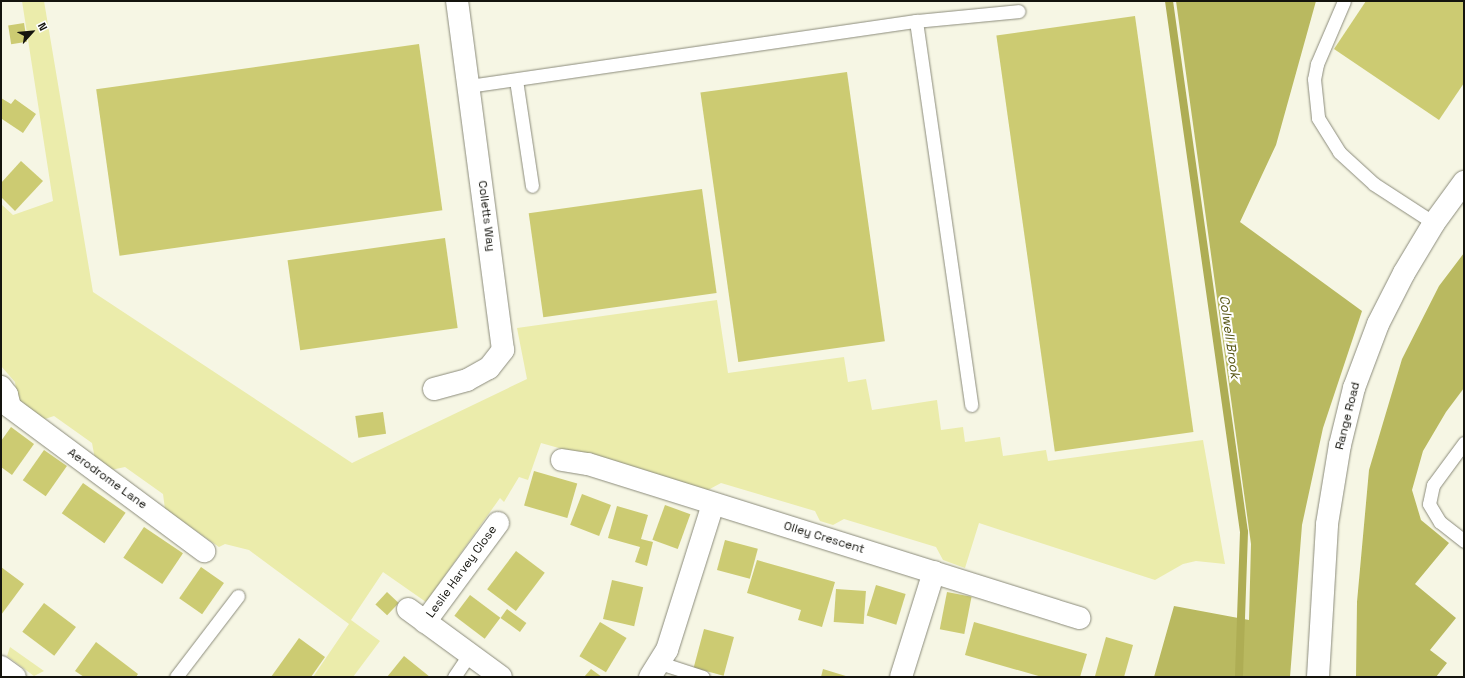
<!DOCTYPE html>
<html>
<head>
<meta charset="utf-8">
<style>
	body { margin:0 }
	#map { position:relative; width:1465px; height:678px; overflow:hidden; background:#f6f6e4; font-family:"Space Grotesk",sans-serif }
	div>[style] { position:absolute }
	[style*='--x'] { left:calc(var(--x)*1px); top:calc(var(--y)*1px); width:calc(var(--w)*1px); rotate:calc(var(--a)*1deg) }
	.green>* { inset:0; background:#ebecab }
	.forest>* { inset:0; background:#b9b960 }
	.stream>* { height:8px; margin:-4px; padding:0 4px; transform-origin:4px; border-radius:4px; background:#aead54 }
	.building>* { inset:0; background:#cccb72; transform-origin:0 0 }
	.roads { filter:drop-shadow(0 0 1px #8b8b7b) drop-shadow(0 0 1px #8b8b7b) }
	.service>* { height:13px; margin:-6.5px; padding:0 6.5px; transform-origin:6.5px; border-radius:6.5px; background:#fff }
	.minor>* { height:22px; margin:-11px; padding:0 11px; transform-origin:11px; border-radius:11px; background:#fff }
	span { translate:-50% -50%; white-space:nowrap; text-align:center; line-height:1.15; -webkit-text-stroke:4px #fff; paint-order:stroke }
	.street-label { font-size:12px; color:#14140e }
	.water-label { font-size:13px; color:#565513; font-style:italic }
	.frame { position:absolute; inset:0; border:2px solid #14140e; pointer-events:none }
	.north { position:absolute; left:12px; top:12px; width:40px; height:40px; -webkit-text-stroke:3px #fff; paint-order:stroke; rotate:63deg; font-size:11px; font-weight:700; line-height:16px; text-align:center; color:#14140e }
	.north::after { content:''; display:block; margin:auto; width:14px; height:18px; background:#14140e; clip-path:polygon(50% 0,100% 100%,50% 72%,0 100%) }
</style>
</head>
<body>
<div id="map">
	<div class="green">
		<i style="clip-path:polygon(22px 1px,44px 1px,93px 292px,352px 463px,527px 379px,517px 328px,717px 300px,728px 373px,844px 357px,848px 382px,866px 379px,872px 410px,937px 400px,941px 430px,963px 427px,965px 442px,1000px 437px,1003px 456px,1046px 450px,1048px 461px,1203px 440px,1225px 564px,1196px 561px,1183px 564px,1155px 580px,979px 523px,965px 568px,943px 560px,936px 547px,844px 519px,833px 525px,820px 521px,815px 511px,721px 483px,708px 490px,541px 443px,528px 480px,519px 477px,504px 502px,500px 498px,426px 602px,383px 572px,351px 620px,380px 641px,353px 677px,313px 677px,349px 624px,249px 550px,225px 544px,219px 547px,165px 509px,163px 494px,125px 467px,111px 470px,95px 459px,92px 443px,54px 416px,42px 420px,18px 403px,15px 382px,1px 366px,1px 204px,13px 215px,53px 201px)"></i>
		<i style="clip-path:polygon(10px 647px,44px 671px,34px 676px,7px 656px)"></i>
	</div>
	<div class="forest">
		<i style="clip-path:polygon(1176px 1px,1316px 1px,1276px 145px,1240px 222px,1362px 311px,1323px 428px,1302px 525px,1290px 677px,1154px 677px,1174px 606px,1249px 620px,1251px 544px)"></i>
		<i style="clip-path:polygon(1464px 253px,1464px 388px,1446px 412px,1423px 451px,1412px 490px,1421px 520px,1449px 543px,1415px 584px,1456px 618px,1430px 650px,1447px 663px,1436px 677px,1356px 677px,1357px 602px,1369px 470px,1402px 359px,1439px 286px)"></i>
	</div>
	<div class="stream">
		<i style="--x:1169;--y:1;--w:536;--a:81.96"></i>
		<i style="--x:1244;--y:532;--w:145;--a:92"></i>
	</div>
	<div class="building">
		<i style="clip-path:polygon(1366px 1px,1464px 1px,1464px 83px,1439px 120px,1334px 49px)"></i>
		<i style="left:1135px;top:16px;width:420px;height:140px;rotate:82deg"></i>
		<i style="left:24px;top:23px;width:19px;height:16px;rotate:81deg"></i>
		<i style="left:419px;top:44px;width:168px;height:326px;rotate:82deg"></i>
		<i style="left:847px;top:72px;width:272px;height:148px;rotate:82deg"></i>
		<i style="clip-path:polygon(1px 98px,11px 104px,15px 99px,36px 114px,23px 133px,2px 119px,1px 121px)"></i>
		<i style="clip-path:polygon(21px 161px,43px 181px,15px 211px,1px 197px,1px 183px)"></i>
		<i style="left:702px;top:189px;width:105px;height:175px;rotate:82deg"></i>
		<i style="left:445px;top:238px;width:91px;height:159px;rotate:82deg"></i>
		<i style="left:383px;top:412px;width:22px;height:28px;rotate:82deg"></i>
		<i style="clip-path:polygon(11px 427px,34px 444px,12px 475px,1px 467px,1px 441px)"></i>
		<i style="left:44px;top:450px;width:28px;height:37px;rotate:35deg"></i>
		<i style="left:534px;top:471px;width:45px;height:36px;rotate:16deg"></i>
		<i style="left:83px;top:483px;width:52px;height:37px;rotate:35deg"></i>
		<i style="left:582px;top:494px;width:31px;height:33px;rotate:21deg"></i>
		<i style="left:665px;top:505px;width:27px;height:37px;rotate:20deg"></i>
		<i style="clip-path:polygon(617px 506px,648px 515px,641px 539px,653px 542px,647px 566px,635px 562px,640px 547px,608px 538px)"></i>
		<i style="left:144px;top:527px;width:47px;height:37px;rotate:34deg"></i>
		<i style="left:725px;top:540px;width:34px;height:31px;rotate:15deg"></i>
		<i style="left:516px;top:551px;width:36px;height:48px;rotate:37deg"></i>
		<i style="clip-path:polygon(757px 560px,835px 582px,822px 627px,798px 620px,801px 610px,747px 593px)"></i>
		<i style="clip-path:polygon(1px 567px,24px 584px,1px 615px)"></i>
		<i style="left:201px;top:567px;width:28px;height:38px;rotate:35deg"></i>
		<i style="left:612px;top:580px;width:32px;height:40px;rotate:13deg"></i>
		<i style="left:876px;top:585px;width:31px;height:32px;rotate:17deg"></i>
		<i style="left:836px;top:589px;width:30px;height:33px;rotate:4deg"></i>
		<i style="left:387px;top:592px;width:16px;height:17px;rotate:43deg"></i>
		<i style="left:947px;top:592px;width:25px;height:38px;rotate:11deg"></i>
		<i style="left:470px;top:595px;width:38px;height:26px;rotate:37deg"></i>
		<i style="left:44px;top:603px;width:40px;height:36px;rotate:37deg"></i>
		<i style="left:507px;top:609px;width:24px;height:11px;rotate:36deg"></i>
		<i style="left:600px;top:622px;width:31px;height:40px;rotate:31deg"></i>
		<i style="clip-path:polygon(974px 622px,1087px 654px,1080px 677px,1042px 677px,965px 655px)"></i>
		<i style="left:704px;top:629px;width:31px;height:40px;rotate:15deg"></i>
		<i style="clip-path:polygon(1106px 637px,1133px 645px,1124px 677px,1095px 676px)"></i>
		<i style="clip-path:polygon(299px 638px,325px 657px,311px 677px,271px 677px)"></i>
		<i style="clip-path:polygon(96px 642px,138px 674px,136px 677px,84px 677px,75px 671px)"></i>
		<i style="clip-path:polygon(404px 656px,430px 677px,387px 677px)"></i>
		<i style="clip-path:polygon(591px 669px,602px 677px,584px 677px)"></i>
		<i style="clip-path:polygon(823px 669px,849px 677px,821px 677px)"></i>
	</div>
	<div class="roads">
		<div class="service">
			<i style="--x:1344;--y:1;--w:69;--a:113.2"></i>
			<i style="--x:1317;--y:64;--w:15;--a:101"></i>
			<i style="--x:1314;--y:79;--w:39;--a:84"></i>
			<i style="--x:1318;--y:118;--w:40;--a:58"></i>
			<i style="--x:1339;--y:152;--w:47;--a:42.4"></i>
			<i style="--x:1374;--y:184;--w:72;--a:33"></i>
			<i style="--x:916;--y:21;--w:388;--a:81.8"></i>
			<i style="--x:516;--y:80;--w:107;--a:81.4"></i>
			<i style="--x:469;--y:86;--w:452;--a:-8.3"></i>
			<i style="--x:916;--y:21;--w:103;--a:-5.5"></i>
			<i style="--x:1464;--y:443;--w:52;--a:126.4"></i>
			<i style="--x:1433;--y:485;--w:19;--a:102"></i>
			<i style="--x:1429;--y:504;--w:21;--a:59"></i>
			<i style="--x:1440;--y:522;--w:31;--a:38"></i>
			<i style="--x:660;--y:663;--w:45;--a:18"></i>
			<i style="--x:176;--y:677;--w:102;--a:-52.6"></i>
			<i style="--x:454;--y:677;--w:27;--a:-56"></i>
		</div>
		<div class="minor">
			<i style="--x:1;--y:387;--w:10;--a:53"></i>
			<i style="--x:7;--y:395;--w:12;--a:76"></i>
			<i style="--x:10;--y:407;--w:242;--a:36.6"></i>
			<i style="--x:434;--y:389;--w:34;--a:-15"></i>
			<i style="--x:467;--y:380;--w:25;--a:-29"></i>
			<i style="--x:489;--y:368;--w:23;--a:-52"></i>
			<i style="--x:503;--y:350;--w:352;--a:-97.5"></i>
			<i style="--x:562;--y:460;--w:26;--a:9"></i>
			<i style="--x:588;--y:464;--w:515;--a:17.41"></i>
			<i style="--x:408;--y:609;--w:115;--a:36.2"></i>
			<i style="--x:425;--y:622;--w:123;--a:-53.6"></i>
			<i style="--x:1;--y:667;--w:17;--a:36"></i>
			<i style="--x:650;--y:677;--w:32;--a:-58"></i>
			<i style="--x:667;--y:650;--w:153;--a:-72.5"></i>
			<i style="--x:901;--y:677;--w:110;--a:-72.6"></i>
			<i style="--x:1318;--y:677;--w:153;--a:-86.6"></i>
			<i style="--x:1327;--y:524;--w:80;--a:-80.7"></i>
			<i style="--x:1340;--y:445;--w:59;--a:-76.2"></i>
			<i style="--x:1354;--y:388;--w:68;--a:-69.4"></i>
			<i style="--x:1378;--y:324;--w:57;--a:-63"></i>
			<i style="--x:1404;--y:273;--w:58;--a:-59"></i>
			<i style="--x:1434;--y:223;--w:51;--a:-53.8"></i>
		</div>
	</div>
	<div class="street-label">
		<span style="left:486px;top:216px;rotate:83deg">Colletts Way</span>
		<span style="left:1348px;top:416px;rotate:-76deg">Range Road</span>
		<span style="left:107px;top:479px;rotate:36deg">Aerodrome Lane</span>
		<span style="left:824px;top:538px;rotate:17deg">Olley Crescent</span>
		<span style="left:462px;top:572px;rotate:-54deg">Leslie Harvey Close</span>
	</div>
	<div class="water-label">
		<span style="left:1229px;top:337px;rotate:82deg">Colwell Brook</span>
	</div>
	<div class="frame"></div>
	<div class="north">N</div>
</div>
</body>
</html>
